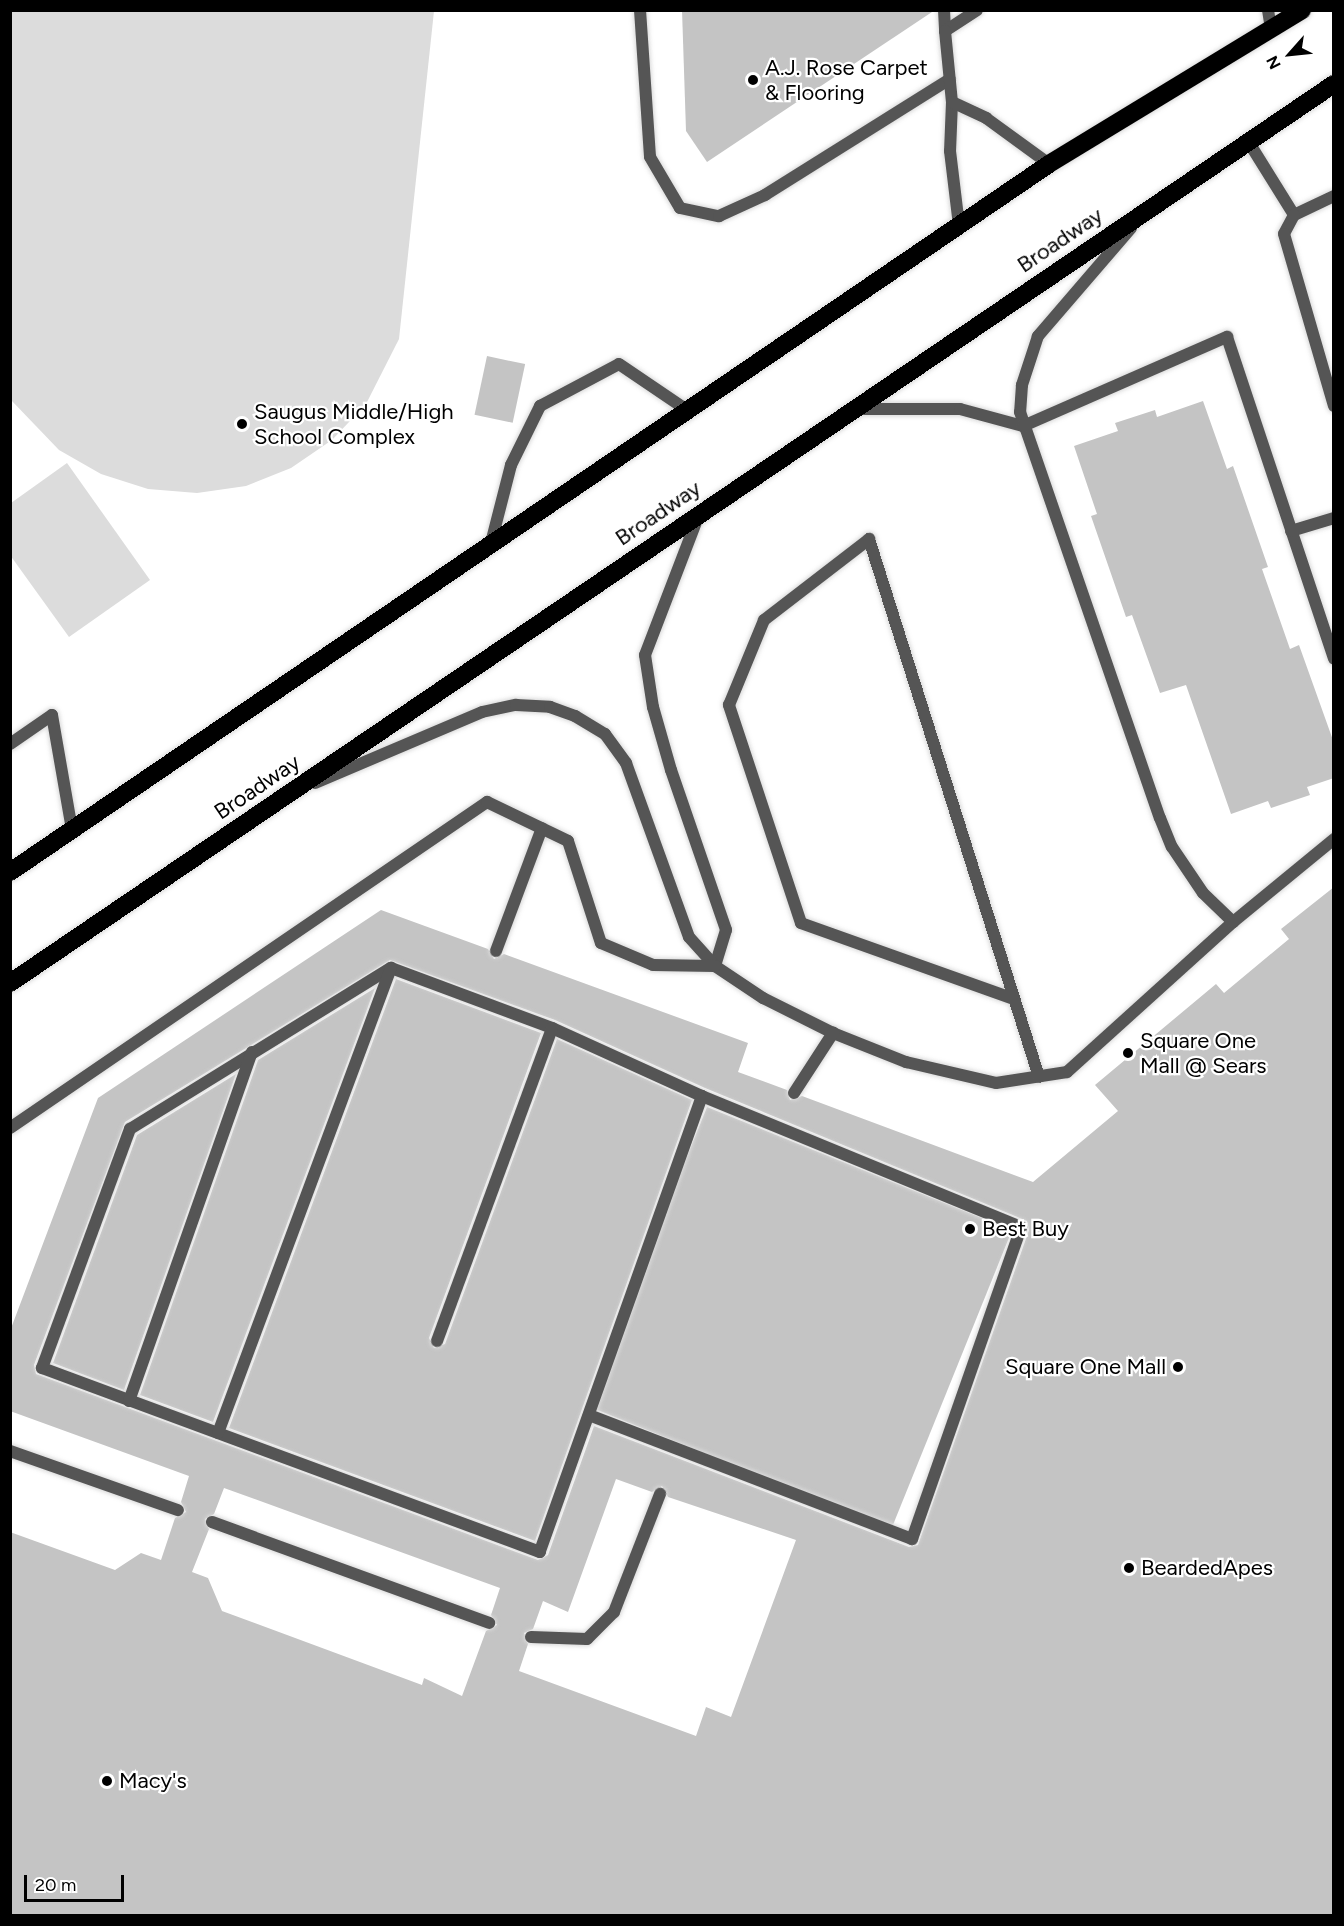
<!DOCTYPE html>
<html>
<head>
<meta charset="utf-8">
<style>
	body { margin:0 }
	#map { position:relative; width:1344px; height:1926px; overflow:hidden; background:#fff; font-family:Figtree,sans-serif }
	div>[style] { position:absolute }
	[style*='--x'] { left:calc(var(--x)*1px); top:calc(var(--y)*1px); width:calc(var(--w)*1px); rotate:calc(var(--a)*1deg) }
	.green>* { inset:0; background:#dcdcdc }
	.building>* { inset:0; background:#c4c4c4; transform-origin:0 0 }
	.roads { filter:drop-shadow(0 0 2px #dbdbdb) drop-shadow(0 0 2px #dbdbdb) }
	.lane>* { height:12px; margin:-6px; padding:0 6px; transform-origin:6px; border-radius:6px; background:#555 }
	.highway>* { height:18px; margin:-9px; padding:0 9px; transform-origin:9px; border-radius:9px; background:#000 }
	.dots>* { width:16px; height:16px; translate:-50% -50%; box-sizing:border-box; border:3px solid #fff; border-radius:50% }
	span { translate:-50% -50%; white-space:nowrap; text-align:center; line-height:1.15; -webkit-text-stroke:4.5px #fff; paint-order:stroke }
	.poi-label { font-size:22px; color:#000 }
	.left { translate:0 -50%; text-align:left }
	.right { translate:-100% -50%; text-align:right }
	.street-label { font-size:22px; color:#000 }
	.frame { position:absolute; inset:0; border:12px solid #000; pointer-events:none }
	.north { position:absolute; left:1260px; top:24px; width:60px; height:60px; -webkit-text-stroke:4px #fff; paint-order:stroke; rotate:243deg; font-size:16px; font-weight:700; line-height:24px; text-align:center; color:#000 }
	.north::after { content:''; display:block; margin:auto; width:21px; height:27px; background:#000; clip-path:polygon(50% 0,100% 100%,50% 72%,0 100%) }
	.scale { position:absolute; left:24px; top:1875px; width:100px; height:27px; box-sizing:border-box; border:3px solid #000; border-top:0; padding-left:8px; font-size:18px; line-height:21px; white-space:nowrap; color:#000; -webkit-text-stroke:4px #fff; paint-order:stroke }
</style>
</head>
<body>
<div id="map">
	<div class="green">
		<i style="clip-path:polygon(10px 11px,434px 11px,399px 339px,366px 404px,332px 440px,291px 468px,246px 486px,197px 493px,148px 489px,101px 474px,59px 450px,11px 400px)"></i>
		<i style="clip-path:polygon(67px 463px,150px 580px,69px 637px,10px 555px,11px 503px)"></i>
	</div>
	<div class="building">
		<i style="clip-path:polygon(682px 10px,935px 10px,707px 162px,686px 131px)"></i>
		<i style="left:487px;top:356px;width:39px;height:60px;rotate:12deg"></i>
		<i style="clip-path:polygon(1203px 401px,1227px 469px,1233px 466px,1268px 567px,1262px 569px,1290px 649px,1299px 645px,1334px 743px,1334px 778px,1307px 787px,1310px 795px,1271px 808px,1268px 801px,1231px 814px,1186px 685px,1160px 693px,1132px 615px,1126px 617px,1091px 516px,1097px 514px,1074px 446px,1118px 431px,1115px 423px,1155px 410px,1157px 417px)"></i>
		<i style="clip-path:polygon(evenodd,1334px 887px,1334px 1916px,10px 1916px,10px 1532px,115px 1570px,141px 1553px,161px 1560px,175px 1518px,186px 1512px,181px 1502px,189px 1476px,10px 1411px,10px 1331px,98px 1098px,381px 910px,488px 949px,494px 959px,504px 954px,748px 1043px,738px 1072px,787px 1090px,790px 1100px,802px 1096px,1033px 1182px,1118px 1111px,1095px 1085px,1216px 984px,1224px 993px,1289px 939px,1281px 929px,1334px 887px,390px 960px,555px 1020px,705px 1088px,1027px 1221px,1029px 1230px,918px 1545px,909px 1547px,594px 1426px,548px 1555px,538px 1560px,36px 1374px,34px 1365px,125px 1122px,390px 960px,1334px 887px,616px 1479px,652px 1492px,662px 1486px,668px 1497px,796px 1540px,731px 1717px,706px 1707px,696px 1736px,519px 1671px,528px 1644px,524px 1633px,533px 1629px,543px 1601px,568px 1612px,616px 1479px,1334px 887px,224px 1488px,500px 1588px,491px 1615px,497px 1625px,486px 1631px,462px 1696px,424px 1678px,422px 1685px,222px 1611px,208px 1578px,192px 1572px,209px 1529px,205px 1519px,214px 1514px,224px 1488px)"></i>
		<i style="clip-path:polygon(396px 979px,541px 1033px,429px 1338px,434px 1348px,445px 1344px,557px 1039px,692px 1100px,535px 1541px,229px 1428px)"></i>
		<i style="clip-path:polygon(375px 988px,213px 1422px,140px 1395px,258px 1060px)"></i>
		<i style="clip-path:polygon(236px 1074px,124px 1390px,53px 1363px,137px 1135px)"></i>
		<i style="left:707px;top:1107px;width:329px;height:322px;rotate:22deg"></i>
	</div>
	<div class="roads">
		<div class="lane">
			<i style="--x:640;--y:10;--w:147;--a:86.1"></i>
			<i style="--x:650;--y:157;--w:59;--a:59.5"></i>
			<i style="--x:680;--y:208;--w:40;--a:12"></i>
			<i style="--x:719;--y:216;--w:51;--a:-24.5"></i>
			<i style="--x:765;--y:195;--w:218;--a:-32.1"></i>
			<i style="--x:944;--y:10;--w:21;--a:87"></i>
			<i style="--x:945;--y:31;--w:38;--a:-33"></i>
			<i style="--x:1268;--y:10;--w:18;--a:81"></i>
			<i style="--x:945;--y:31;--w:71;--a:84.4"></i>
			<i style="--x:952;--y:102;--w:49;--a:92.3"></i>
			<i style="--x:950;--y:151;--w:75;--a:83.1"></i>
			<i style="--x:952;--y:102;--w:38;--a:25"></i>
			<i style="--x:986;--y:118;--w:78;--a:36.1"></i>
			<i style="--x:1248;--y:141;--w:87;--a:58.1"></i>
			<i style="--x:1294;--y:215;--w:44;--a:-25.4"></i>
			<i style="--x:1294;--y:215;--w:21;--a:118"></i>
			<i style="--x:1284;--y:234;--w:179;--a:73.8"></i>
			<i style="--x:1131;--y:228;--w:143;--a:130.7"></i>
			<i style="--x:1038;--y:336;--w:52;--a:108.1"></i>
			<i style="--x:1022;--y:385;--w:27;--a:94"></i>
			<i style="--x:1020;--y:412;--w:429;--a:71"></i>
			<i style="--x:1160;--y:818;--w:31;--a:68"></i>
			<i style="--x:1172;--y:847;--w:55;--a:56"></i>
			<i style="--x:1203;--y:893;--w:42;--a:44"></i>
			<i style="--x:856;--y:409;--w:104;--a:0"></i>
			<i style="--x:960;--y:409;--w:65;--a:15.1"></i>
			<i style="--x:1023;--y:426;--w:223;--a:-23.6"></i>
			<i style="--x:1227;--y:337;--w:339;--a:71.6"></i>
			<i style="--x:698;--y:517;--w:148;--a:111"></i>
			<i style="--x:645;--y:655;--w:53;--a:81.3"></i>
			<i style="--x:653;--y:707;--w:66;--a:74.1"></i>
			<i style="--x:671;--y:770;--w:169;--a:71"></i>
			<i style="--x:726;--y:930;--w:38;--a:107"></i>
			<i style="--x:1291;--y:531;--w:45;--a:-16.8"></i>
			<i style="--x:491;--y:543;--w:81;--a:-75.6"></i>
			<i style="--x:511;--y:465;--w:66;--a:-63.8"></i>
			<i style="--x:540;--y:406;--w:89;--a:-28"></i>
			<i style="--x:619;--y:364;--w:82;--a:34.1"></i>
			<i style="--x:10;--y:744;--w:51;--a:-34.6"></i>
			<i style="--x:52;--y:715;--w:117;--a:80.1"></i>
			<i style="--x:315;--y:783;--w:181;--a:-23"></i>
			<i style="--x:482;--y:712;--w:35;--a:-12"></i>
			<i style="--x:516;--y:705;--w:34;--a:3"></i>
			<i style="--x:550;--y:707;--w:27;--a:20"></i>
			<i style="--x:575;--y:716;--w:35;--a:31"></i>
			<i style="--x:605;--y:734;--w:36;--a:54"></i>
			<i style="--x:626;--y:763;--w:185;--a:70.1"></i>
			<i style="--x:689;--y:937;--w:39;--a:48"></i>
			<i style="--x:715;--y:966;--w:58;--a:33.7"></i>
			<i style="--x:763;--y:998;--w:78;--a:26.6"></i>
			<i style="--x:833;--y:1033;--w:79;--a:21.7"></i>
			<i style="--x:906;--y:1062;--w:92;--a:13.1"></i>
			<i style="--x:996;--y:1083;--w:72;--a:-8.8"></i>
			<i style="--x:1067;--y:1072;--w:224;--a:-42.1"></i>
			<i style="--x:1233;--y:922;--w:131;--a:-39.4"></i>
			<i style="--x:496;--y:951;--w:131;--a:-69.5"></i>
			<i style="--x:391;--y:968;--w:172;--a:20.4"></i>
			<i style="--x:552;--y:1028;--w:165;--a:24.4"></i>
			<i style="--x:702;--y:1096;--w:484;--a:109.6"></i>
			<i style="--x:540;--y:1552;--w:531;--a:-159.72"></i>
			<i style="--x:42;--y:1368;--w:255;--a:-69.8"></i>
			<i style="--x:130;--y:1129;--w:307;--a:-31.7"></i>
			<i style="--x:1014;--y:999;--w:226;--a:-160.4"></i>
			<i style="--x:801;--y:923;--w:230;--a:-108.3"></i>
			<i style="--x:729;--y:705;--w:92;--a:-67.6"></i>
			<i style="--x:764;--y:620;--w:133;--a:-37.6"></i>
			<i style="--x:869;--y:539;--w:564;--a:72.46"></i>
			<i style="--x:794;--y:1093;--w:72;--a:-57"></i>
			<i style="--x:10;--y:1128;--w:578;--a:-34.35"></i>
			<i style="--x:487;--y:802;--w:90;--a:25.7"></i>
			<i style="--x:568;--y:841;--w:107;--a:72.1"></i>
			<i style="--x:601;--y:943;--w:56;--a:22.9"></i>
			<i style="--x:653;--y:965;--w:62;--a:0.9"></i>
			<i style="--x:437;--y:1341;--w:333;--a:-69.8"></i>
			<i style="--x:129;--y:1401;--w:370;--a:-70.6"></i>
			<i style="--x:589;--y:1415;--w:346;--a:21"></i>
			<i style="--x:912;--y:1539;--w:330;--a:-70.7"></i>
			<i style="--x:1021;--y:1227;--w:345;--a:-157.7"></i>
			<i style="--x:218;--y:1433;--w:496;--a:-69.6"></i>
			<i style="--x:10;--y:1451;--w:178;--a:19.4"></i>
			<i style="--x:212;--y:1522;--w:295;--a:20"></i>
			<i style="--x:531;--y:1637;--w:56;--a:2"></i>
			<i style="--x:587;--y:1639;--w:38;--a:-45"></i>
			<i style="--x:614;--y:1612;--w:127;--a:-68.7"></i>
		</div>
		<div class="highway">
			<i style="--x:10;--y:872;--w:1257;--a:-34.27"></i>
			<i style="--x:1049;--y:164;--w:296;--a:-31.3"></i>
			<i style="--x:10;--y:983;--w:1600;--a:-34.18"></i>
		</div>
	</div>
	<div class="dots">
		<i style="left:753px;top:80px;background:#000"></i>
		<i style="left:242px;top:424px;background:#000"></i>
		<i style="left:1128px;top:1053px;background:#000"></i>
		<i style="left:970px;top:1229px;background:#000"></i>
		<i style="left:1178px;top:1367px;background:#000"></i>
		<i style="left:1129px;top:1568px;background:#000"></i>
		<i style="left:107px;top:1781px;background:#000"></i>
	</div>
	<div class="poi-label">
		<span class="left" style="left:765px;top:80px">A.J. Rose Carpet<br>&amp; Flooring</span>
		<span class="left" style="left:254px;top:424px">Saugus Middle/High<br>School Complex</span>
		<span class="left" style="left:1140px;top:1053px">Square One<br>Mall @ Sears</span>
		<span class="left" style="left:982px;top:1229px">Best Buy</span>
		<span class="right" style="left:1166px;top:1367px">Square One Mall</span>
		<span class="left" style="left:1141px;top:1568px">BeardedApes</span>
		<span class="left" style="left:119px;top:1781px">Macy's</span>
	</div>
	<div class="street-label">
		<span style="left:1060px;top:240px;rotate:-34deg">Broadway</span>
		<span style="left:658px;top:513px;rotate:-34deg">Broadway</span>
		<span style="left:257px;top:787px;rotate:-34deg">Broadway</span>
	</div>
	<div class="frame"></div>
	<div class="north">N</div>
	<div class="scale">20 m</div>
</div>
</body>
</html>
